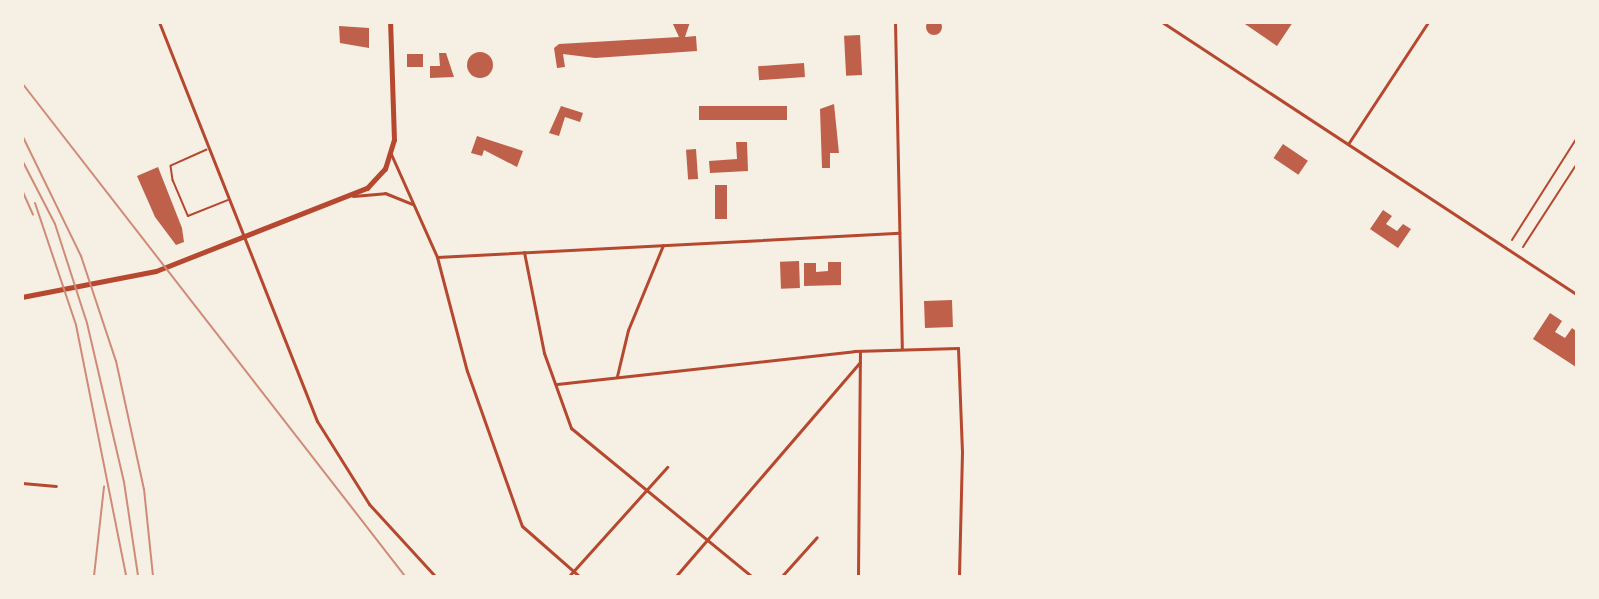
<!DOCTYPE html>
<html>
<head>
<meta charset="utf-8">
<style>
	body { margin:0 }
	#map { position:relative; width:1599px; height:599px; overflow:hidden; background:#f6efe4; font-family:Helvetica,sans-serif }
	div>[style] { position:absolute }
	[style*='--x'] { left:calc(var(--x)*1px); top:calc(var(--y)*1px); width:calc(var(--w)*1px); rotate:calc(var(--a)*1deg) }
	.building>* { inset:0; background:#bf614a; transform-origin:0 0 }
	.round { border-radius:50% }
	.service>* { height:1.5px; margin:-0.75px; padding:0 0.75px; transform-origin:0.75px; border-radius:0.75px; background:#b5482f }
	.pedestrian>* { height:2px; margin:-1px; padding:0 1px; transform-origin:1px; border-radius:1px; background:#b5482f }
	.minor>* { height:3px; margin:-1.5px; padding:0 1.5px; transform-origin:1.5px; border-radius:1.5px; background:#b5482f }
	.secondary>* { height:4.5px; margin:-2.25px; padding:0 2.25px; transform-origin:2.25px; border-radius:2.25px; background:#b5482f }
	.rail>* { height:2px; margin:-1px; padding:0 1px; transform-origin:1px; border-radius:1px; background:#cf8b77 }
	span { translate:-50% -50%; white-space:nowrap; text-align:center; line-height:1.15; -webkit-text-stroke:4.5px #f6efe4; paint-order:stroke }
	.frame { position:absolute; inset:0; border:24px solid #f6efe4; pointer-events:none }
</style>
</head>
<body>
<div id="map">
	<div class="building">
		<i class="round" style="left:926px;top:19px;width:16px;height:16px"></i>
		<i style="clip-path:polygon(672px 22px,690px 22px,685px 37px,696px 36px,697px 51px,595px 58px,563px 54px,565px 67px,557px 68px,554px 48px,559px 44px,679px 37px)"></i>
		<i style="clip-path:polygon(1242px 22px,1293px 22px,1277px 46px)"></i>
		<i style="clip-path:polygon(339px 26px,369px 28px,369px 48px,340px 43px)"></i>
		<i style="left:860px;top:35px;width:40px;height:16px;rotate:87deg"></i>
		<i class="round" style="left:467px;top:52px;width:26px;height:26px"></i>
		<i style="clip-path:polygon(439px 53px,446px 53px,454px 77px,430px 78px,430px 66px,440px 66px)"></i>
		<i style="left:407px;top:54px;width:16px;height:13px"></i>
		<i style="left:804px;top:63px;width:14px;height:46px;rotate:86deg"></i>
		<i style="clip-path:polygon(834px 104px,839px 153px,830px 153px,830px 168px,822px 168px,820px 109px)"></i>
		<i style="clip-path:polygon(561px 106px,583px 113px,580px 122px,565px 117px,559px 136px,549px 133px)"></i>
		<i style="left:787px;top:106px;width:14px;height:88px;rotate:90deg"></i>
		<i style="clip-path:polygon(477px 136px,523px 151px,517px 167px,484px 150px,482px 156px,471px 153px)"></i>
		<i style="clip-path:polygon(736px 142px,747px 142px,748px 171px,710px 173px,709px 161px,737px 159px)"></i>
		<i style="left:1283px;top:144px;width:30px;height:17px;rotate:34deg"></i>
		<i style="left:696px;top:149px;width:30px;height:10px;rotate:86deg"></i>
		<i style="clip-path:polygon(158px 167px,182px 228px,184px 242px,176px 245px,155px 217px,137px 176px)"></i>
		<i style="left:715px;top:185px;width:12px;height:34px"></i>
		<i style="clip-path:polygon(1383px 210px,1392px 216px,1386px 224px,1397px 231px,1403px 224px,1411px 229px,1398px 248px,1370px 229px)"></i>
		<i style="left:799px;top:261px;width:27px;height:19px;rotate:88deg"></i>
		<i style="clip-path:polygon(828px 262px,841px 262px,841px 285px,804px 286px,804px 263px,816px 263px,816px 272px,828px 271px)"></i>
		<i style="left:952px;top:300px;width:27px;height:28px;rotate:88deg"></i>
		<i style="clip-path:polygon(1550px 313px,1562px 321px,1555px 332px,1565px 338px,1572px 328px,1576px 331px,1576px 367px,1533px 339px)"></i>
	</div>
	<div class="service">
		<i style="--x:207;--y:150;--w:39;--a:156"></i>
		<i style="--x:171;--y:166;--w:14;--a:82"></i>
		<i style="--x:173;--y:180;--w:39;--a:67"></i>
		<i style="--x:188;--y:216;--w:43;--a:-21.8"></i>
	</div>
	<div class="pedestrian">
		<i style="--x:1512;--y:240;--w:120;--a:-57.6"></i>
		<i style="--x:1523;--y:247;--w:98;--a:-57.1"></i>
	</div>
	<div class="minor">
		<i style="--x:159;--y:22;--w:429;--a:68.4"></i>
		<i style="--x:317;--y:421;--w:98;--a:57.9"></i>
		<i style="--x:369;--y:504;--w:98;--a:47.5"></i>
		<i style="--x:895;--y:22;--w:327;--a:88.8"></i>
		<i style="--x:1162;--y:22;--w:495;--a:33.3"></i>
		<i style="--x:1348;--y:144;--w:146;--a:-56.7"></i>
		<i style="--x:391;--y:154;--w:113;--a:65.9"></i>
		<i style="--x:437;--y:257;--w:118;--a:75.3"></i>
		<i style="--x:467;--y:371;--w:164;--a:70.5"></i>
		<i style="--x:522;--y:526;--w:76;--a:41.3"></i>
		<i style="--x:353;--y:196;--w:32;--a:-5"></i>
		<i style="--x:385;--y:193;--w:29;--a:22"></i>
		<i style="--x:524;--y:252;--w:103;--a:78.8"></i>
		<i style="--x:544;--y:353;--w:80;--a:70.2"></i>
		<i style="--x:571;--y:428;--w:233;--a:39.4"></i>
		<i style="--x:437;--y:257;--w:463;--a:-3"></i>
		<i style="--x:617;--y:376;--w:47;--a:-76.6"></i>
		<i style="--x:628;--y:330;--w:92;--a:-67.6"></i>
		<i style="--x:557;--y:384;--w:299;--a:-6.3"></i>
		<i style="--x:854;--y:351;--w:104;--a:-1.7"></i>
		<i style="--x:958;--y:348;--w:104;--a:87.8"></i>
		<i style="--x:962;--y:452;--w:124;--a:91.4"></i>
		<i style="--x:22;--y:483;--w:34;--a:5"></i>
		<i style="--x:569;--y:576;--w:147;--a:-48"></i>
		<i style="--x:676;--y:576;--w:282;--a:-49.3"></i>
		<i style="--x:782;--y:576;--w:52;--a:-48.1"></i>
		<i style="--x:858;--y:576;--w:225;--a:-89.5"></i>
	</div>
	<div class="secondary">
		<i style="--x:22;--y:297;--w:136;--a:-11"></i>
		<i style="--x:156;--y:271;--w:227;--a:-21.5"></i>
		<i style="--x:367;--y:188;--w:26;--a:-47"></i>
		<i style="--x:385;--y:169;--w:30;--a:-73"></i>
		<i style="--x:394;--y:140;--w:118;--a:-91.9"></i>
	</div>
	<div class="rail">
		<i style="--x:22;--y:83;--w:624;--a:52.16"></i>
		<i style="--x:22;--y:135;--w:135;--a:64"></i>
		<i style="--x:81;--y:256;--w:111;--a:71.6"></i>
		<i style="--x:116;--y:361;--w:131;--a:77.7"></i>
		<i style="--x:144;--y:489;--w:87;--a:84.1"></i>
		<i style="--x:22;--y:160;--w:72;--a:62.7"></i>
		<i style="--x:55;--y:224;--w:104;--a:72.1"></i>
		<i style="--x:87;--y:323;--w:163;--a:76.9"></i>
		<i style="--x:124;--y:482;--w:95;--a:81.5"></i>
		<i style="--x:22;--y:190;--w:27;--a:66"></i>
		<i style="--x:35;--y:203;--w:129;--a:71.4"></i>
		<i style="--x:76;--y:325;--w:256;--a:78.7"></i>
		<i style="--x:94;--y:576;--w:90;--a:-83.6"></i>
	</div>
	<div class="frame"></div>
</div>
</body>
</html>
